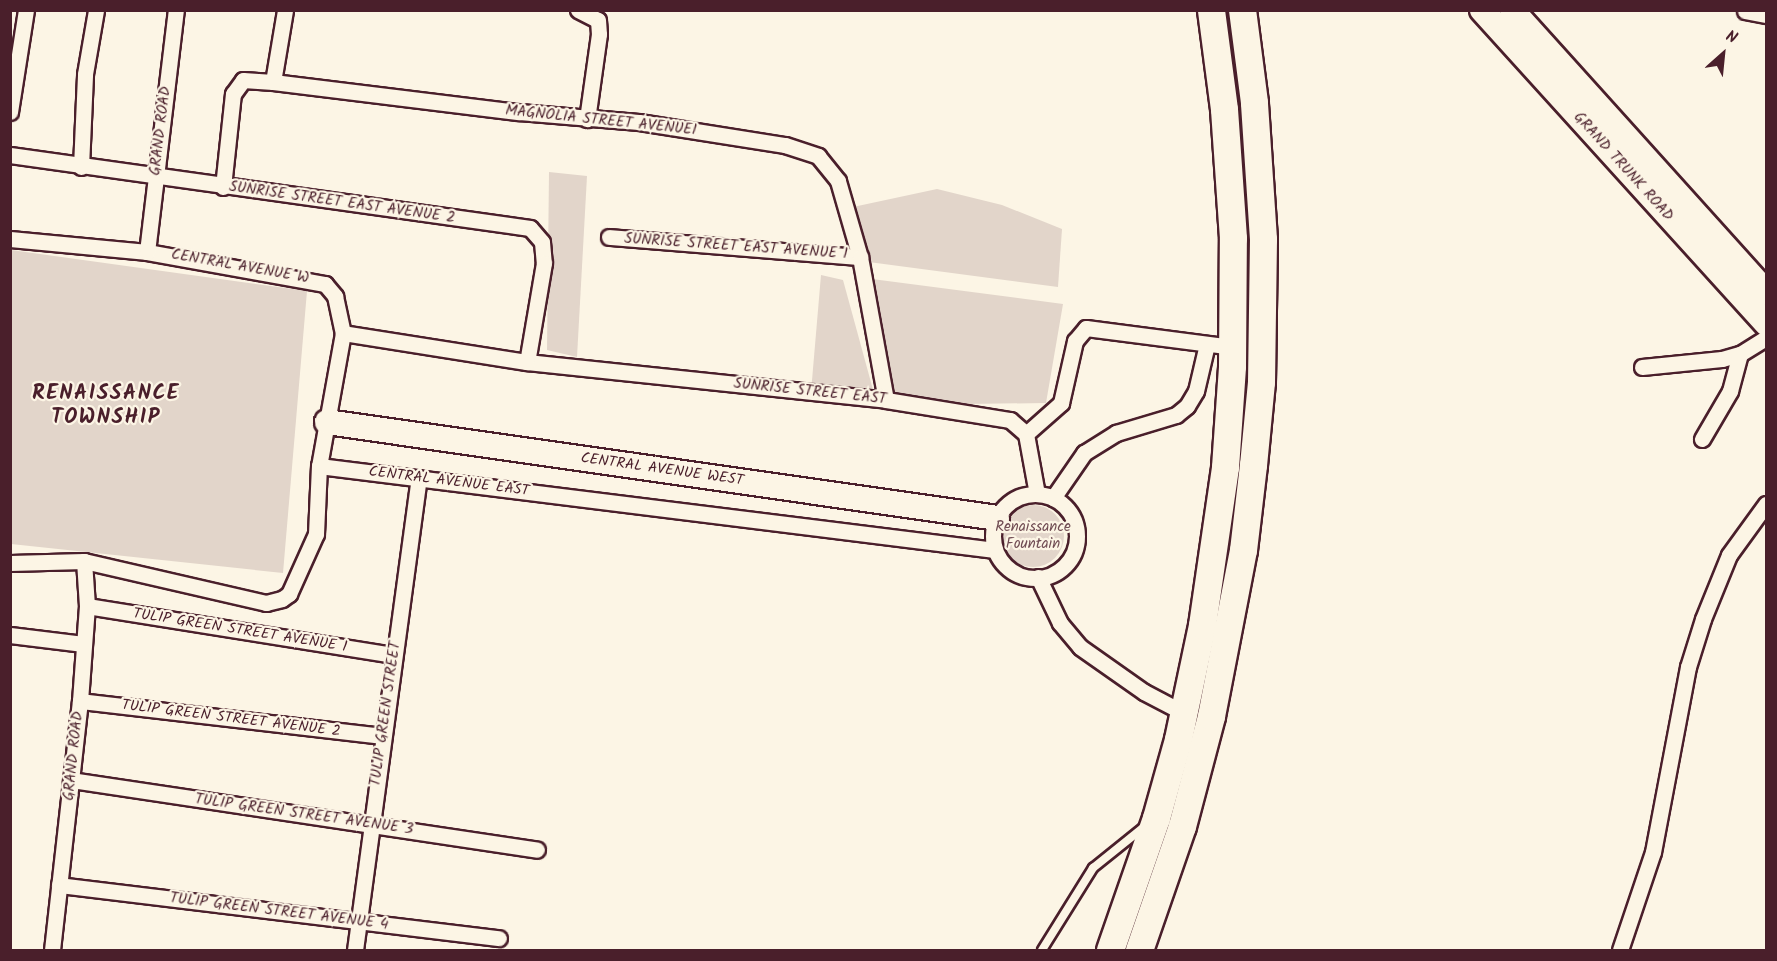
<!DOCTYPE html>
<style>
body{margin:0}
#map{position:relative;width:1777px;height:961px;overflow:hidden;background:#fcf5e5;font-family:Kalam,sans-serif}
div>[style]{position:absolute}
.green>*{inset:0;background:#e2d5ca}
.round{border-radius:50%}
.roads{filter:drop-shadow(2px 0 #4a1f2b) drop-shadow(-2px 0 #4a1f2b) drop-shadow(0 2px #4a1f2b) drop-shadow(0 -2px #4a1f2b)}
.lane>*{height:8px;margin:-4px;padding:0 4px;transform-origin:4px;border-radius:4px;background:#fcf5e5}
.street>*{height:15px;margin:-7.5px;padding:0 7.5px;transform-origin:7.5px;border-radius:7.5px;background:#fcf5e5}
.street>.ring{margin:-7.5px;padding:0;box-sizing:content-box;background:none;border:15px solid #fcf5e5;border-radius:50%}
.primary>*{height:24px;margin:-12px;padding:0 12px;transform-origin:12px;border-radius:12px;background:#fcf5e5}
.highway>*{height:27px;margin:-13.5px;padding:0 13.5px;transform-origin:13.5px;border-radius:13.5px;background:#fcf5e5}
span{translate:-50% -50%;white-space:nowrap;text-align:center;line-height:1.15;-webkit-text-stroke:4.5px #fcf5e5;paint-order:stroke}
.street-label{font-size:15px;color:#4a1f2b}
.park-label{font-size:15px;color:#704c53}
.district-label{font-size:21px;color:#4a1f2b;font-weight:700;letter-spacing:1.5px}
.frame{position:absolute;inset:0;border:12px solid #4a1f2b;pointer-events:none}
.north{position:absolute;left:1693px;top:24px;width:60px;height:60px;-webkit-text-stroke:4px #fcf5e5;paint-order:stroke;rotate:27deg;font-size:16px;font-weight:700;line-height:24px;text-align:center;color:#4a1f2b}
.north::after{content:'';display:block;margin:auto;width:21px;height:27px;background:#4a1f2b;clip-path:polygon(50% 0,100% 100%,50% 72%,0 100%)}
</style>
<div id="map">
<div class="green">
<div style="clip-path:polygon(549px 172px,587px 176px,577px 357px,547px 350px)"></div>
<div style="clip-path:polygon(937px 189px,1002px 205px,1062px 229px,1058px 287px,846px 259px,853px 207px)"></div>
<div style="clip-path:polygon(11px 250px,307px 291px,283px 573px,11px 544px)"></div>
<div style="clip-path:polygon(821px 275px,843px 280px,875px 397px,811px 392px)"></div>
<div style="clip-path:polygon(872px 279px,1063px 304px,1046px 403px,896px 405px)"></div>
<div class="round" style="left:1002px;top:505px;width:62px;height:62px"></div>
</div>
<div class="roads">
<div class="lane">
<div style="left:1042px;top:950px;width:97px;rotate:-58.1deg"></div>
<div style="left:1093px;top:868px;width:64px;rotate:-38.7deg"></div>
</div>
<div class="street">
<div style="left:578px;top:10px;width:22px;rotate:27deg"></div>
<div style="left:598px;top:20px;width:14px;rotate:86deg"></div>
<div style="left:599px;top:34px;width:86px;rotate:98deg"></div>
<div style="left:1745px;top:11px;width:21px;rotate:11deg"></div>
<div style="left:273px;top:82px;width:248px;rotate:7deg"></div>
<div style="left:519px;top:112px;width:120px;rotate:4.8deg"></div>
<div style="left:639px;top:122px;width:148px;rotate:9deg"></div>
<div style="left:785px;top:145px;width:35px;rotate:18deg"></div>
<div style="left:818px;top:156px;width:32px;rotate:51deg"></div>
<div style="left:838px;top:181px;width:79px;rotate:73.9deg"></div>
<div style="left:10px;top:112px;width:103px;rotate:-81.1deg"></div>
<div style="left:10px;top:155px;width:525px;rotate:7.99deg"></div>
<div style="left:530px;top:228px;width:18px;rotate:49deg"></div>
<div style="left:542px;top:242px;width:21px;rotate:85deg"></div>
<div style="left:544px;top:263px;width:100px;rotate:99.7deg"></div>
<div style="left:527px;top:362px;width:361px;rotate:6deg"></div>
<div style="left:886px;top:400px;width:126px;rotate:9.2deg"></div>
<div style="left:1010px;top:420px;width:21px;rotate:41deg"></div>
<div style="left:1026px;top:434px;width:61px;rotate:79.6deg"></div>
<div style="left:81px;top:167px;width:93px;rotate:-87.5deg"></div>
<div style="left:85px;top:74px;width:65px;rotate:-80.2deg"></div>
<div style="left:223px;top:187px;width:94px;rotate:-83.9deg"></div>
<div style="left:233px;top:94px;width:17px;rotate:-54deg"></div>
<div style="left:243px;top:80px;width:30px;rotate:4deg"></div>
<div style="left:273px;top:82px;width:73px;rotate:-80.5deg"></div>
<div style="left:609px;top:237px;width:252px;rotate:4.6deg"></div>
<div style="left:860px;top:257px;width:145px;rotate:79.7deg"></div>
<div style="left:10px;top:239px;width:138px;rotate:5.4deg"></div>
<div style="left:147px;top:252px;width:181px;rotate:10.2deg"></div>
<div style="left:325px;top:284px;width:16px;rotate:50deg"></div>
<div style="left:335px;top:296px;width:38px;rotate:78deg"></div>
<div style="left:343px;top:333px;width:135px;rotate:100.2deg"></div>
<div style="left:147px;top:252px;width:244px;rotate:-83.2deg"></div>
<div style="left:343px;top:333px;width:186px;rotate:9deg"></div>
<div style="left:1642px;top:367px;width:80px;rotate:-5.7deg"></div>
<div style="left:1722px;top:359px;width:19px;rotate:-16deg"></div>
<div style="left:1740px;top:354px;width:31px;rotate:-32deg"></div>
<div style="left:1026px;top:434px;width:47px;rotate:-41.5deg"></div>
<div style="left:1061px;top:403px;width:64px;rotate:-77.3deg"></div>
<div style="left:1075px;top:341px;width:17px;rotate:-50deg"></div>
<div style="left:1086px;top:328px;width:147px;rotate:7.4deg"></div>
<div style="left:1702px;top:439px;width:56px;rotate:-59.7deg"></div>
<div style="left:1730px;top:391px;width:38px;rotate:-75deg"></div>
<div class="ring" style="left:993px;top:494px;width:69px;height:69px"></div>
<div style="left:1053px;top:498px;width:55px;rotate:-55.4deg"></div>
<div style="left:1084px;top:453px;width:38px;rotate:-32deg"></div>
<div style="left:1116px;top:433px;width:63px;rotate:-16.7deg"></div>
<div style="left:1176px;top:415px;width:14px;rotate:-39deg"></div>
<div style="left:1187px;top:406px;width:17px;rotate:-59deg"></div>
<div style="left:1196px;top:391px;width:48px;rotate:-76.8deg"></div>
<div style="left:10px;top:563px;width:74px;rotate:-1.5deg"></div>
<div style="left:84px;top:561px;width:187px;rotate:13deg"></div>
<div style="left:266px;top:603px;width:16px;rotate:-14deg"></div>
<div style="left:282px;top:599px;width:9px;rotate:-36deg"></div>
<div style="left:289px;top:594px;width:66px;rotate:-65.8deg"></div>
<div style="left:316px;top:534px;width:68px;rotate:-87.5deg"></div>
<div style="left:319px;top:466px;width:681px;rotate:7.08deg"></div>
<div style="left:1038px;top:577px;width:51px;rotate:64.4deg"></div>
<div style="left:1060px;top:623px;width:31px;rotate:50deg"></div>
<div style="left:1080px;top:647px;width:78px;rotate:35.1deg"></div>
<div style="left:1144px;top:692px;width:45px;rotate:27.7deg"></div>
<div style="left:87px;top:606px;width:311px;rotate:9.1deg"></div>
<div style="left:10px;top:635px;width:74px;rotate:7deg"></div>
<div style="left:80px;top:701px;width:304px;rotate:6.6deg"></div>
<div style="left:71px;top:780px;width:471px;rotate:8.5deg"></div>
<div style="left:59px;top:885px;width:443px;rotate:6.9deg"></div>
<div style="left:52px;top:950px;width:251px;rotate:-83.6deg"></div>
<div style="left:80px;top:701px;width:95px;rotate:-85.8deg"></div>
<div style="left:87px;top:606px;width:45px;rotate:-93.8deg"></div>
<div style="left:355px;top:950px;width:476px;rotate:-82.3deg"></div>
<div style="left:1620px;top:950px;width:103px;rotate:-71.4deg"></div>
<div style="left:1653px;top:852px;width:188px;rotate:-79.3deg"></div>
<div style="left:1688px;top:667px;width:50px;rotate:-72.6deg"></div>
<div style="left:1703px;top:619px;width:69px;rotate:-67.9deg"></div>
<div style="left:1729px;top:555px;width:63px;rotate:-54deg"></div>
</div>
<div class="primary">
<div style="left:1482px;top:10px;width:423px;rotate:47.8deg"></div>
<div style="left:1512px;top:10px;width:380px;rotate:48deg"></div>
<div style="left:327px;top:422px;width:677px;rotate:8.15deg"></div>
</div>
<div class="highway">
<div style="left:1110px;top:950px;width:140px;rotate:-70.8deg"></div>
<div style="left:1156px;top:818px;width:82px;rotate:-74.4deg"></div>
<div style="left:1178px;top:739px;width:116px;rotate:-78.1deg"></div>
<div style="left:1202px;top:625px;width:160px;rotate:-81.7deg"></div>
<div style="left:1225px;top:467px;width:101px;rotate:-86deg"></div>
<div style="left:1232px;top:366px;width:128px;rotate:-89.6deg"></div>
<div style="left:1233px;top:238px;width:129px;rotate:-94deg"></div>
<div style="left:1224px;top:109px;width:100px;rotate:-97.5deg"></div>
<div style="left:1139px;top:950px;width:131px;rotate:-70.9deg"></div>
<div style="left:1182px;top:826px;width:114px;rotate:-75.2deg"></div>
<div style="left:1211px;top:716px;width:169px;rotate:-79.1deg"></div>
<div style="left:1243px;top:550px;width:86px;rotate:-83.3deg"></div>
<div style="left:1253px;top:465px;width:83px;rotate:-84.5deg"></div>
<div style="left:1261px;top:382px;width:143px;rotate:-89.2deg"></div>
<div style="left:1263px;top:239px;width:137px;rotate:-93.8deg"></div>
<div style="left:1254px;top:102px;width:93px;rotate:-97.4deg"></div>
</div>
</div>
<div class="street-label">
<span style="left:601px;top:121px;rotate:6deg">MAGNOLIA STREET AVENUE1</span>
<span style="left:161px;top:131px;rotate:-83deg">GRAND ROAD</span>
<span style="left:1623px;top:167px;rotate:48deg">GRAND TRUNK ROAD</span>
<span style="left:342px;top:203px;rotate:8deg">SUNRISE STREET EAST AVENUE 2</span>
<span style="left:736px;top:247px;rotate:4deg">SUNRISE STREET EAST AVENUE 1</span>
<span style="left:240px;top:267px;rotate:10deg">CENTRAL AVENUE W</span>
<span style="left:810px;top:392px;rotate:6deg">SUNRISE STREET EAST</span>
<span style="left:662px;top:470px;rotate:8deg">CENTRAL AVENUE WEST</span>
<span style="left:449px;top:482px;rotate:7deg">CENTRAL AVENUE EAST</span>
<span style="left:240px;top:631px;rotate:9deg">TULIP GREEN STREET AVENUE 1</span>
<span style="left:386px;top:714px;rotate:-82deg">TULIP GREEN STREET</span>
<span style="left:231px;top:719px;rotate:7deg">TULIP GREEN STREET AVENUE 2</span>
<span style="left:74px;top:756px;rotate:-84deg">GRAND ROAD</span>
<span style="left:304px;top:815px;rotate:8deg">TULIP GREEN STREET AVENUE 3</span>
<span style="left:279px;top:912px;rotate:7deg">TULIP GREEN STREET AVENUE 4</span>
</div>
<div class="park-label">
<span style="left:1033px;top:536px">Renaissance<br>Fountain</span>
</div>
<div class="district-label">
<span style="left:106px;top:406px">RENAISSANCE<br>TOWNSHIP</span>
</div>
<div class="frame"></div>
<div class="north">N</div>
</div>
